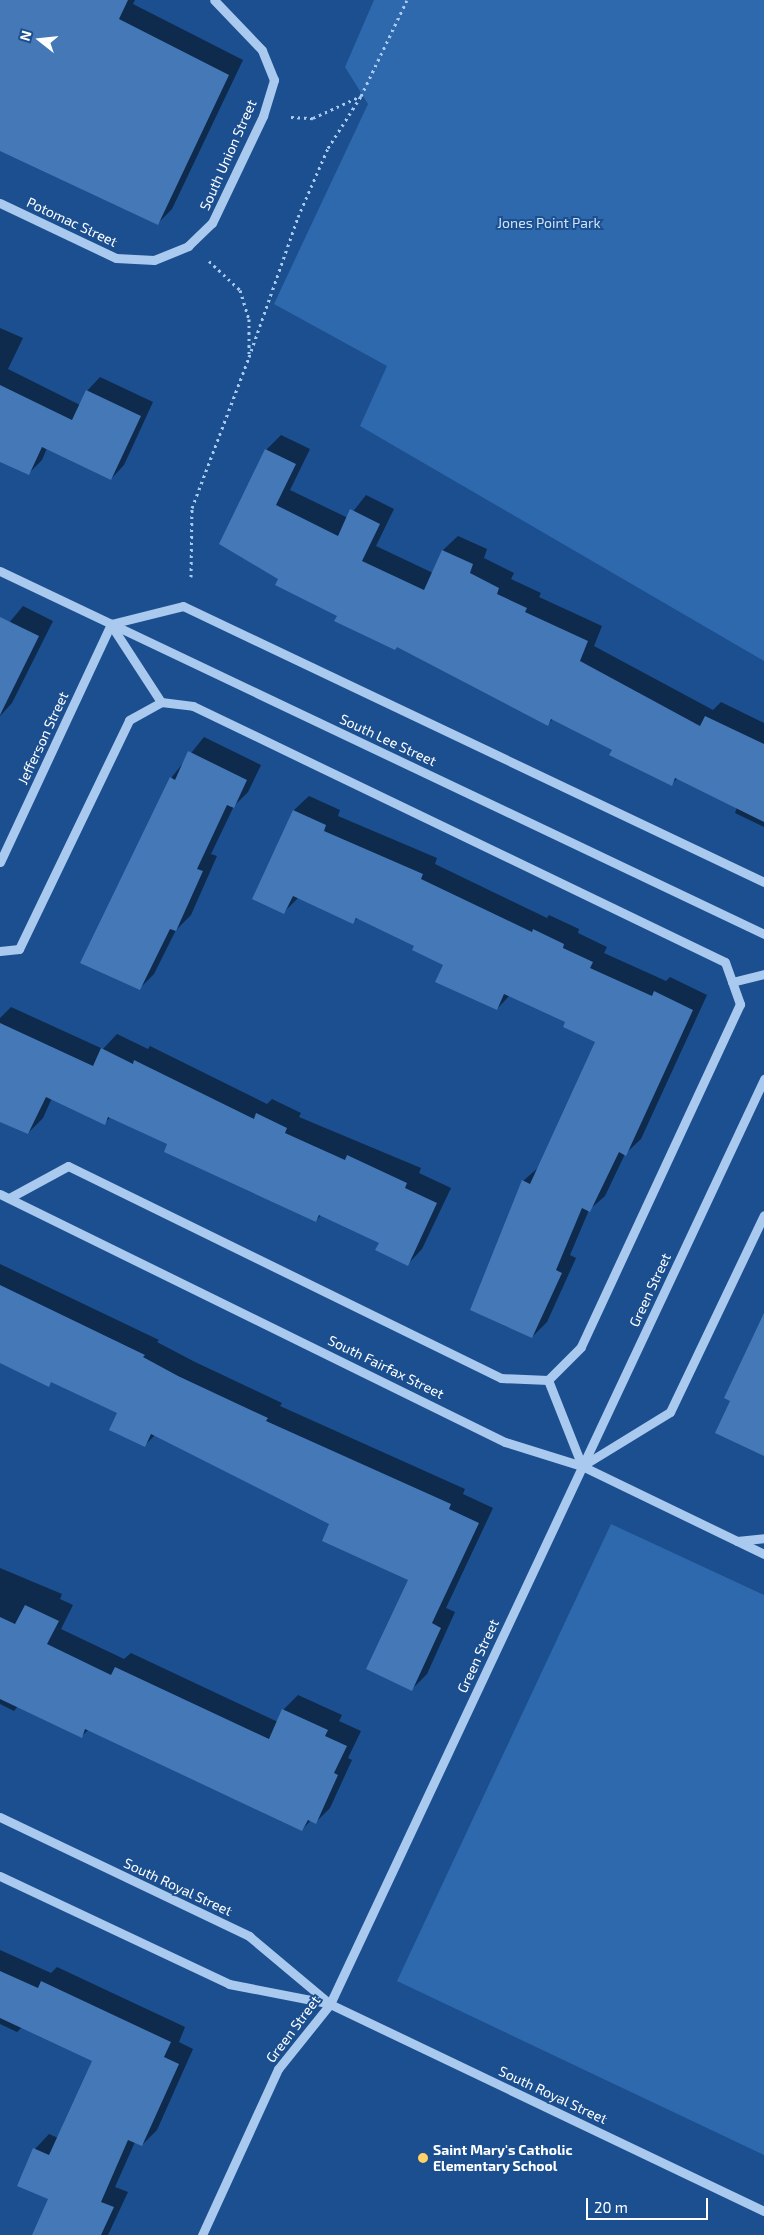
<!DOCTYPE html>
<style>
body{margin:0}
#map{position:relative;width:764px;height:2235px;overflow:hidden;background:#1b4f8f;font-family:"Exo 2",sans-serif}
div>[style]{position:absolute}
.green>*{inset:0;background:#2e69ad}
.shadow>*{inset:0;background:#0007}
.building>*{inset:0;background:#4478b7}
.path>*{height:3px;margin-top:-1.5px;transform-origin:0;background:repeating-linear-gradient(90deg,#a9c9ee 0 2.5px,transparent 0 6.5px)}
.minor>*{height:9px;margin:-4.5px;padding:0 4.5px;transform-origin:4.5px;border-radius:4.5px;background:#a9c9ee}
.dots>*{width:14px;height:14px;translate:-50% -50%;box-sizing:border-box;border:2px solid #1b4f8f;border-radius:50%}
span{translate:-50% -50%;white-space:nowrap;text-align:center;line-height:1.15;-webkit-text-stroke:4px #1b4f8f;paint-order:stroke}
.street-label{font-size:14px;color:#fff}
.park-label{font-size:14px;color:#cfe3fa}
.poi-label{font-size:14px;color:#fff;font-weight:700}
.left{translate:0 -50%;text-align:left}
.north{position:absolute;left:15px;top:15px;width:50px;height:50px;-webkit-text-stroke:4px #1b4f8f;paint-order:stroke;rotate:286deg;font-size:14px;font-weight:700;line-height:20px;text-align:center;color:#fff}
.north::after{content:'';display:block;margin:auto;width:18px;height:22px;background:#fff;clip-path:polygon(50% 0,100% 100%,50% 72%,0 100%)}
.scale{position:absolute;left:586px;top:2198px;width:122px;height:22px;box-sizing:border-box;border:2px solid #fff;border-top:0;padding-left:6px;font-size:15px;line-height:18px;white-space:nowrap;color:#fff;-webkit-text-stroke:4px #1b4f8f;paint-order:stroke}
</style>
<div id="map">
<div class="green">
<div style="clip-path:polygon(374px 0,764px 0,764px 661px,360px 426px,387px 366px,274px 304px,368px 104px,345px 67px)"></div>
<div style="clip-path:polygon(611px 1524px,764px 1595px,764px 2155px,397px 1981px)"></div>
</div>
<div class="shadow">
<div style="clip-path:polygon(0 0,135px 0,133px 4px,243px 60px,172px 209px,157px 224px,0 149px)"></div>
<div style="clip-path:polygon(0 328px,23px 338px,8px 369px,80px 405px,87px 391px,100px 377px,153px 402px,124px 465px,111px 479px,47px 448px,42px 460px,28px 474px,0 460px)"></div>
<div style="clip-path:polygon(281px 435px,310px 449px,290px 490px,348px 518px,366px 495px,394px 509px,376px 546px,433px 573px,443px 550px,458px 536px,487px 549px,484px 558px,514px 573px,511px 579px,541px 593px,539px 597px,602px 626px,594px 646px,713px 710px,721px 702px,764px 723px,764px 827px,735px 813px,737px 807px,678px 778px,671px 784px,613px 749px,553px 719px,548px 724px,338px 615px,280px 578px,266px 450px)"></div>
<div style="clip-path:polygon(23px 606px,53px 621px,12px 703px,0 716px,0 626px,4px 629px)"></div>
<div style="clip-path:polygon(204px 737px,261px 765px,248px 792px,234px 806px,211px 854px,217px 856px,191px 915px,176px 930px,154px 974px,139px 989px,171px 778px)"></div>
<div style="clip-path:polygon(309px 796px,340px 810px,338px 816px,437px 858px,435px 864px,547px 918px,549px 915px,579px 929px,578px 933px,607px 947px,604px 953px,666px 981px,670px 977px,707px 995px,641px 1139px,625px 1154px,605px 1196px,589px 1210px,570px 1255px,576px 1258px,547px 1322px,532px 1337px,523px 1181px,539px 1167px,597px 1041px,566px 1022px,510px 995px,497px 1009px,445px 964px,416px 945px,358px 918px,353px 922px,299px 897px,284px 912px,253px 898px,294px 810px)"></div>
<div style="clip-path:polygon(11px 1007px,103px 1049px,117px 1034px,148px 1049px,150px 1046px,267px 1104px,272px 1099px,301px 1113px,299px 1117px,421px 1168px,419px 1173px,451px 1188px,422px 1249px,408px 1264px,381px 1242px,321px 1215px,316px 1221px,169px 1143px,111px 1117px,104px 1123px,52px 1098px,43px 1118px,28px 1133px,0 1120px,0 1018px)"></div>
<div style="clip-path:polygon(0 1264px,159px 1340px,157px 1342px,193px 1361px,282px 1403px,280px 1406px,465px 1489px,463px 1494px,493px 1508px,446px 1608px,455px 1612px,427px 1674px,412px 1689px,410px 1579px,331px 1524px,155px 1435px,144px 1446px,118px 1413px,52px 1381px,48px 1385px,0 1362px)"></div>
<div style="clip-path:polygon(0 1568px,62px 1594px,60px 1599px,73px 1605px,61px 1629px,124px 1659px,131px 1653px,278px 1722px,283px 1710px,298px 1695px,342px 1715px,339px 1721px,361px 1731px,348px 1758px,352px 1760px,330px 1808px,315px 1823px,311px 1820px,302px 1830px,89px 1729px,81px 1737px,18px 1706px,14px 1711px,0 1704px)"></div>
<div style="clip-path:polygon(0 1950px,51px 1973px,57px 1967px,185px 2027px,179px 2042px,193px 2049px,157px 2130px,142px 2145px,135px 2142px,115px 2187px,128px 2192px,108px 2235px,33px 2235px,50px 2198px,35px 2149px,49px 2134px,58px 2138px,93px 2060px,22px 2027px,17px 2032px,0 2024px)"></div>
</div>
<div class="building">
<div style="clip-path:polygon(0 0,128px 0,119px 19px,229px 75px,158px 225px,0 151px)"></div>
<div style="clip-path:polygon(0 385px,72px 420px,86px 390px,141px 416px,111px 480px,42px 447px,29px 475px,0 462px)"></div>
<div style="clip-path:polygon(265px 449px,296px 464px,276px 505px,338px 536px,350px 509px,380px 524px,362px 561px,424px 590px,442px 550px,473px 564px,470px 573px,499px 588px,497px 594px,527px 608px,525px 612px,588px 641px,580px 661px,700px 726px,705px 716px,764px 744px,764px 822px,675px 778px,672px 786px,609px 755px,612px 750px,551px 719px,548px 726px,397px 647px,395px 650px,334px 621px,337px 616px,275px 585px,278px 579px,219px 544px)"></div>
<div style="clip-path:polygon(0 617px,39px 636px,0 715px)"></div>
<div style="clip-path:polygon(188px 751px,247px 780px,234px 808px,227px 805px,197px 869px,203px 871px,176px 931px,170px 929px,140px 990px,80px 963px,170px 777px,175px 780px)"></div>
<div style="clip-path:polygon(293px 810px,326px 825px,324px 831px,423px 874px,421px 879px,532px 932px,533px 929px,564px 944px,563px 948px,593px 962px,590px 968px,652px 996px,654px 991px,693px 1010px,626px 1156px,619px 1152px,590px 1212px,582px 1208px,556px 1270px,562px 1273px,532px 1338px,470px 1310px,522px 1180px,530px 1184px,595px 1042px,563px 1027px,565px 1022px,504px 994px,497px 1010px,435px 982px,443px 965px,412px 950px,414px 946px,356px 918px,353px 924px,293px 896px,284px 914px,252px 899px)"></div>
<div style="clip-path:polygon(0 1023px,93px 1066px,101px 1048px,133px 1064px,134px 1060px,254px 1119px,256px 1113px,287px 1128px,285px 1133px,345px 1160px,347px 1155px,407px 1183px,405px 1188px,437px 1203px,408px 1266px,375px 1250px,379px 1243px,319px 1215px,316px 1222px,164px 1152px,167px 1144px,108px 1117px,105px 1125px,46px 1097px,28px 1134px,0 1122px)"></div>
<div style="clip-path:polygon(0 1285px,145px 1355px,143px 1357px,178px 1376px,268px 1418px,266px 1421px,451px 1504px,449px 1509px,479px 1523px,432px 1623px,441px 1628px,412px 1691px,366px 1669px,408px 1580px,322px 1541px,329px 1524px,151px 1434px,145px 1447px,109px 1430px,117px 1413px,51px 1382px,49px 1387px,0 1363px)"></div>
<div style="clip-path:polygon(764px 1313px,764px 1456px,715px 1433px,730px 1401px,724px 1398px)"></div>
<div style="clip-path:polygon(25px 1605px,59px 1621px,47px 1644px,111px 1675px,115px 1667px,269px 1739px,282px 1709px,328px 1730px,325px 1736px,347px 1746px,334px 1773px,338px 1775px,316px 1824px,308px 1820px,302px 1831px,85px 1729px,82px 1738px,0 1699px,0 1617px,15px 1624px)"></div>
<div style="clip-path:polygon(0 1971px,38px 1988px,41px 1981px,171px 2042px,164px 2057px,179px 2064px,142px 2146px,128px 2140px,101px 2202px,114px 2207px,101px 2235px,32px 2235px,48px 2199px,17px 2186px,33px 2148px,49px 2155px,92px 2061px,0 2018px)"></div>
</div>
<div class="path">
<div style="left:291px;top:117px;width:22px;rotate:3deg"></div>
<div style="left:313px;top:118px;width:53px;rotate:-24.6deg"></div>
<div style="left:361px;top:96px;width:106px;rotate:-64.4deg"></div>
<div style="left:209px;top:261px;width:42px;rotate:43.1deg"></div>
<div style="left:240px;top:290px;width:30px;rotate:73deg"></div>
<div style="left:249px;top:319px;width:35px;rotate:90deg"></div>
<div style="left:191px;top:577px;width:69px;rotate:-89.2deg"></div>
<div style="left:192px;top:508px;width:161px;rotate:-69.3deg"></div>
<div style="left:249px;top:357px;width:148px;rotate:-70.7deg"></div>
<div style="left:298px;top:217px;width:75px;rotate:-66.5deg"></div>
<div style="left:328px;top:148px;width:62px;rotate:-57.6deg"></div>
</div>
<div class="minor">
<div style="left:0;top:203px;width:128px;rotate:25.4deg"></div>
<div style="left:116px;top:258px;width:38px;rotate:3deg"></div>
<div style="left:154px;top:260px;width:37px;rotate:-22deg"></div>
<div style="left:188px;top:246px;width:33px;rotate:-44deg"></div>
<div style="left:212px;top:223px;width:119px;rotate:-64.5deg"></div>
<div style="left:263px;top:116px;width:38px;rotate:-73deg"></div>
<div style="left:274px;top:80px;width:32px;rotate:-112deg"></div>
<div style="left:262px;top:50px;width:69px;rotate:-133.8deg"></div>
<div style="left:0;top:571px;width:846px;rotate:25.41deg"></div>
<div style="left:111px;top:624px;width:74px;rotate:-14deg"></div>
<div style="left:183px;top:606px;width:643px;rotate:25.41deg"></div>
<div style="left:111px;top:625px;width:92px;rotate:57deg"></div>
<div style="left:0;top:862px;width:263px;rotate:-65deg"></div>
<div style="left:0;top:951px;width:19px;rotate:-6deg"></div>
<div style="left:19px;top:949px;width:254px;rotate:-64.3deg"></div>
<div style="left:129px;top:720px;width:37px;rotate:-29deg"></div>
<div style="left:161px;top:702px;width:32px;rotate:7deg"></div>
<div style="left:193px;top:706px;width:590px;rotate:25.7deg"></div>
<div style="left:725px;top:962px;width:45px;rotate:70.3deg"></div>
<div style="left:740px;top:1004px;width:378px;rotate:114.9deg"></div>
<div style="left:581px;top:1347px;width:47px;rotate:135deg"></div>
<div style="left:548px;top:1380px;width:47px;rotate:-177.6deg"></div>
<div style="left:501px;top:1378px;width:482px;rotate:-153.9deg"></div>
<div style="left:68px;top:1166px;width:67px;rotate:151.5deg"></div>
<div style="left:732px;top:982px;width:33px;rotate:-14deg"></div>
<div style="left:0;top:1194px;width:563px;rotate:26.16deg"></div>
<div style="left:505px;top:1442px;width:81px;rotate:17.3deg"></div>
<div style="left:582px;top:1466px;width:202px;rotate:25.8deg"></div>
<div style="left:548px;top:1380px;width:92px;rotate:68.4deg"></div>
<div style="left:582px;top:1466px;width:103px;rotate:-31.5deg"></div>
<div style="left:670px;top:1412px;width:218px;rotate:-64.5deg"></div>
<div style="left:737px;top:1541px;width:27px;rotate:-6deg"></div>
<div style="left:0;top:1817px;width:276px;rotate:25.5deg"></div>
<div style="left:249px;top:1936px;width:106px;rotate:40deg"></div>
<div style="left:330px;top:2004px;width:481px;rotate:25.5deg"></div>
<div style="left:0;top:1876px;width:253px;rotate:25.2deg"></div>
<div style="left:229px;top:1984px;width:100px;rotate:11deg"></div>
<div style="left:202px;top:2235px;width:183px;rotate:-65.4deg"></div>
<div style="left:278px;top:2069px;width:83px;rotate:-51.3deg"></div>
<div style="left:330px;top:2004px;width:1022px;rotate:-64.86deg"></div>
</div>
<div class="dots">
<div style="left:423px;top:2158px;background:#ffd166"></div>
</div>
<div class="street-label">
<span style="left:228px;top:155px;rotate:-66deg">South Union Street</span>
<span style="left:72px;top:222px;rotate:25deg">Potomac Street</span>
<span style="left:43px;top:738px;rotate:-65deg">Jefferson Street</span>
<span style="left:388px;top:740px;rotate:25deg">South Lee Street</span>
<span style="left:650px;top:1290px;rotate:-65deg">Green Street</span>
<span style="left:386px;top:1367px;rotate:26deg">South Fairfax Street</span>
<span style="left:478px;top:1656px;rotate:-65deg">Green Street</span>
<span style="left:178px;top:1887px;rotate:25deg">South Royal Street</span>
<span style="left:293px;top:2029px;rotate:-53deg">Green Street</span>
<span style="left:553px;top:2095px;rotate:25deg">South Royal Street</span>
</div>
<div class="park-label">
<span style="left:549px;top:223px">Jones Point Park</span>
</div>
<div class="poi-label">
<span class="left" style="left:433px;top:2158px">Saint Mary's Catholic<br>Elementary School</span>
</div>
<div class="north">N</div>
<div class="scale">20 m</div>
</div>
